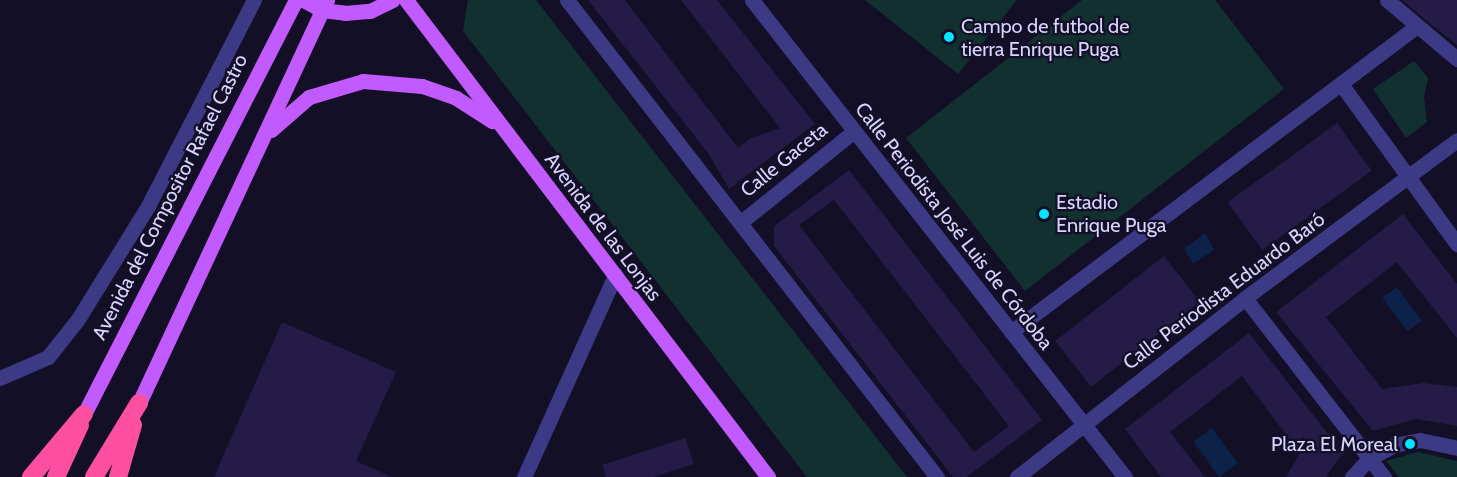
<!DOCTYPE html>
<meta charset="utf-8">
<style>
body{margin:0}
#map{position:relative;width:1457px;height:477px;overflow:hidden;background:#130f26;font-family:Cabin,sans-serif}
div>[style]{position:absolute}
.green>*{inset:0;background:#12302f}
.water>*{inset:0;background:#0c2248;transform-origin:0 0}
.building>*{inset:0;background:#241b47;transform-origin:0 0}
.minor>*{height:15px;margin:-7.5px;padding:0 7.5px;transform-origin:7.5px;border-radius:7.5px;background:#3d3a85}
.major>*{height:15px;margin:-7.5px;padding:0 7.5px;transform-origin:7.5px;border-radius:7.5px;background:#c25bff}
.highway>*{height:18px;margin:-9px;padding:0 9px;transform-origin:9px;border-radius:9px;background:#ff4fa3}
.dots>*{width:16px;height:16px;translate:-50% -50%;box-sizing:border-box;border:3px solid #130f26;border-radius:50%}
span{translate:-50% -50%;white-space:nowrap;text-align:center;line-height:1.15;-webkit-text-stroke:4.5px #130f26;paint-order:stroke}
.poi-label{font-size:20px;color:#d9d4ff}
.left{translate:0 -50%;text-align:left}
.right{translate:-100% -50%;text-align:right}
.street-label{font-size:20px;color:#d9d4ff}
</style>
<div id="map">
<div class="green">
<div style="clip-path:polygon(468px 0,536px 0,907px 477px,807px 477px,463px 31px)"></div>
<div style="clip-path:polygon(865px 0,1017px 0,958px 74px)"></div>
<div style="clip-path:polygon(1082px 0,1215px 0,1284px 89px,1025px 291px,906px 138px)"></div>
<div style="clip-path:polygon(1414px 61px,1428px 78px,1424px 97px,1427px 122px,1406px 138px,1373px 89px)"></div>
<div style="clip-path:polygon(1418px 452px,1457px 461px,1457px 477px,1399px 477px,1386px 461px)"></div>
</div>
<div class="water">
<div style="clip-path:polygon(1205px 233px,1214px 250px,1193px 264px,1184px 249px)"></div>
<div style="left:1397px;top:287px;width:42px;height:18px;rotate:54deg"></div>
<div style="left:1212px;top:428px;width:44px;height:23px;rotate:54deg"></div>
</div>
<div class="building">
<div style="clip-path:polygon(588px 0,625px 0,738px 148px,751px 138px,780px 128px,681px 0,717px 0,815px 124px,729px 189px,708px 153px)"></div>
<div style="clip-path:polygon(1402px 0,1457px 0,1457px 45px,1432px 25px)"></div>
<div style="left:1337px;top:123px;width:59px;height:135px;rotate:54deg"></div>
<div style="clip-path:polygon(evenodd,849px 170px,1042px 420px,967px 477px,953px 477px,774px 246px,774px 226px,849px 170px,834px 200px,1009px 426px,974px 452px,799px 225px,834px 200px)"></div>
<div style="clip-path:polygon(1403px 214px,1457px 284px,1457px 338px,1397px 262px,1326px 317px,1382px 389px,1424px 383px,1457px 387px,1457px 426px,1416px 419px,1373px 431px,1276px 312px)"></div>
<div style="left:1164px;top:256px;width:58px;height:138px;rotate:52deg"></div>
<div style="clip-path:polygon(282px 322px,396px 372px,356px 461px,392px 477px,214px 477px)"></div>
<div style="clip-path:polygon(1249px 333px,1343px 453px,1326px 477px,1286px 477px,1300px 453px,1242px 376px,1170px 432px,1205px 477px,1161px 477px,1125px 429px)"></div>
<div style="clip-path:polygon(685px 438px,694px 464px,653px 477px,606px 477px,602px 465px)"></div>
</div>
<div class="minor">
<div style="left:567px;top:0;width:604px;rotate:52.2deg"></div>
<div style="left:752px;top:0;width:606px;rotate:51.98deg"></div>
<div style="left:1387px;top:0;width:92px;rotate:40.1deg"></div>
<div style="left:1341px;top:84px;width:198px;rotate:54.1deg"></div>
<div style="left:741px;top:222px;width:144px;rotate:-38.8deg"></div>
<div style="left:1245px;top:298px;width:227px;rotate:52.2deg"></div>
<div style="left:1011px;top:332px;width:508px;rotate:-37.01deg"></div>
<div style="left:0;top:378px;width:52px;rotate:-23.6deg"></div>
<div style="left:48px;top:357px;width:48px;rotate:-51.7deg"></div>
<div style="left:78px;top:319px;width:133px;rotate:-58.2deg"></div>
<div style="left:148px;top:206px;width:232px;rotate:-62.8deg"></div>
<div style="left:524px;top:477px;width:222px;rotate:-65.7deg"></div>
<div style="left:1017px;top:477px;width:290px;rotate:-38.1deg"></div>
<div style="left:1245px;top:298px;width:264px;rotate:-36.7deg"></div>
<div style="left:1352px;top:477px;width:26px;rotate:-47deg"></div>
<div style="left:1370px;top:458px;width:27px;rotate:-28deg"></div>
<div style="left:1394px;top:445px;width:26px;rotate:-11deg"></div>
<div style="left:1420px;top:440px;width:38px;rotate:12deg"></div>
</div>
<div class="major">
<div style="left:303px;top:0;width:21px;rotate:28deg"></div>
<div style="left:322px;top:10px;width:23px;rotate:7deg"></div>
<div style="left:345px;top:13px;width:25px;rotate:-5deg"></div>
<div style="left:370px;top:11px;width:25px;rotate:-26deg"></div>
<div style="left:406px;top:0;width:599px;rotate:52.8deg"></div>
<div style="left:271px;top:130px;width:50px;rotate:-41deg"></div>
<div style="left:309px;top:97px;width:56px;rotate:-16.5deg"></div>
<div style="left:363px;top:81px;width:59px;rotate:4.8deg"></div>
<div style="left:422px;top:86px;width:36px;rotate:19deg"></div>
<div style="left:456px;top:98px;width:43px;rotate:32.6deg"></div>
<div style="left:139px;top:403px;width:445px;rotate:-65deg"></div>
<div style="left:84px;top:414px;width:465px;rotate:-62.9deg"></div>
</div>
<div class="highway">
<div style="left:31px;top:477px;width:82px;rotate:-49.9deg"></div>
<div style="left:56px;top:477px;width:57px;rotate:-65.2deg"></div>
<div style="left:94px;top:477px;width:87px;rotate:-58.7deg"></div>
<div style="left:118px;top:477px;width:54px;rotate:-73.9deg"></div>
</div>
<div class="dots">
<div style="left:949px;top:37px;background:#00e5ff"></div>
<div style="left:1044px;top:214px;background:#00e5ff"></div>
<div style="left:1410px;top:444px;background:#00e5ff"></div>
</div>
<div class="poi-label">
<span class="left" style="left:961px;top:38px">Campo de futbol de<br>tierra Enrique Puga</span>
<span class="left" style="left:1056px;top:214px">Estadio<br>Enrique Puga</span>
<span class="right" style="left:1398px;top:444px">Plaza El Moreal</span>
</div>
<div class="street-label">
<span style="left:784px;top:160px;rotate:-39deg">Calle Gaceta</span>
<span style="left:170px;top:197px;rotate:-63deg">Avenida del Compositor Rafael Castro</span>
<span style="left:954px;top:226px;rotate:52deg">Calle Periodista José Luis de Córdoba</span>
<span style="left:603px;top:227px;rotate:53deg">Avenida de las Lonjas</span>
<span style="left:1224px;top:291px;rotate:-37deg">Calle Periodista Eduardo Baró</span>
</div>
</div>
